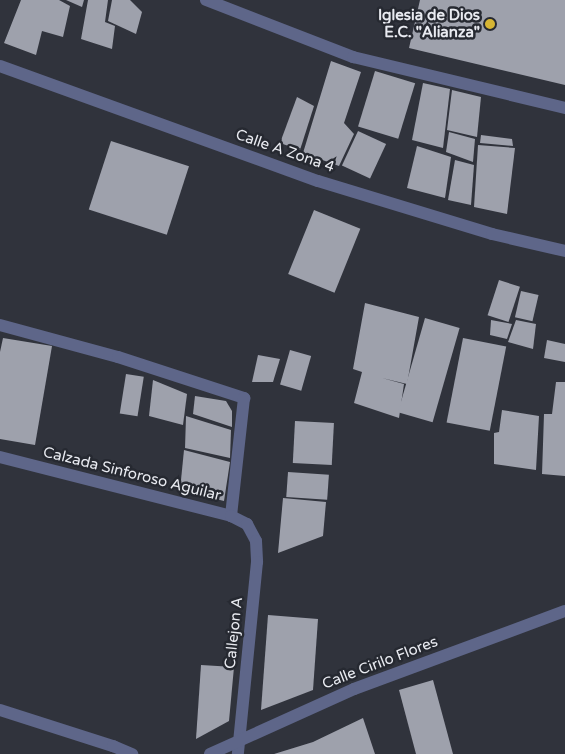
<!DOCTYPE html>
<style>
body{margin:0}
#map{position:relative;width:565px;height:754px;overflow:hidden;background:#30333c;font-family:"Varela Round",sans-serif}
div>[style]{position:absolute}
.building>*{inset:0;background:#9ea1ac;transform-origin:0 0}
.street>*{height:12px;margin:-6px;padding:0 6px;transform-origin:6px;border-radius:6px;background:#5e6689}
.dots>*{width:14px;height:14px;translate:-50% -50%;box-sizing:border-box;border:2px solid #262931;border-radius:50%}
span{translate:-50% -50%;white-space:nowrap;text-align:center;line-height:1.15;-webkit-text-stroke:5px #262931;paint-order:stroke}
.poi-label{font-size:15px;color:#e9ebf1;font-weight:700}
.right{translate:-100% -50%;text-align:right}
.street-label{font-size:15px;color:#e9ebf1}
</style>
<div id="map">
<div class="building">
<div style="clip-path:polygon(21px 0,59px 0,70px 6px,63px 37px,42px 31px,36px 55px,4px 43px)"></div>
<div style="clip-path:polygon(66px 0,84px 0,82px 7px)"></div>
<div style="clip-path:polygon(88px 0,108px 0,105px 22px,115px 26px,112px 49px,81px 39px)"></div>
<div style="clip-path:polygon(112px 0,130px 0,142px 12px,136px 34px,108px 21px)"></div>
<div style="clip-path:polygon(420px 0,565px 0,565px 85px,409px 48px)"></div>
<div style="clip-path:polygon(331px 61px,361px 72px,344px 123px,354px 134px,339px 166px,303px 153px)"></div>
<div style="left:375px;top:71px;width:42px;height:58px;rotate:17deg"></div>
<div style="clip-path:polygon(423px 83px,450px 89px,443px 148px,412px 140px)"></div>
<div style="clip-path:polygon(452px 90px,481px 97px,477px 137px,447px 130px)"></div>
<div style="clip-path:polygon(297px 97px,314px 106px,300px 150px,280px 143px)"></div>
<div style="left:358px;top:131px;width:31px;height:38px;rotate:25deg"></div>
<div style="clip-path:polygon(449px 132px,475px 139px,473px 162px,446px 152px)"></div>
<div style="clip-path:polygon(481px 135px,512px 139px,513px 146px,480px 143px)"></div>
<div style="left:111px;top:141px;width:82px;height:72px;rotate:18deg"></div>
<div style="clip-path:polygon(478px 145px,515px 148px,507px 214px,474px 207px)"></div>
<div style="clip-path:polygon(417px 146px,451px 157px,445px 198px,407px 188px)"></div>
<div style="clip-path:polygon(455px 160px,474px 165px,471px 205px,448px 200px)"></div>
<div style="left:314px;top:210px;width:50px;height:69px;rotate:22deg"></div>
<div style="left:499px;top:280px;width:22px;height:37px;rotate:18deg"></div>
<div style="left:521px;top:291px;width:18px;height:27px;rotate:13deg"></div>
<div style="clip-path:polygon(365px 303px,419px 317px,407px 384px,382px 378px,404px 384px,399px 418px,354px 403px,362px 372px,353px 369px)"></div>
<div style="left:425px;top:318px;width:36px;height:98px;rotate:16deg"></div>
<div style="clip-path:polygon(491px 320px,512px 324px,507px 339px,490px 335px)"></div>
<div style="clip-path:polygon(516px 320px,536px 324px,533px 349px,508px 342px)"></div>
<div style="clip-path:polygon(3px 338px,52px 346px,35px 445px,0 439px,0 352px)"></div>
<div style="left:463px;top:338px;width:44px;height:86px;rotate:11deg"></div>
<div style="clip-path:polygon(547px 340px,565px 344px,565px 362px,544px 358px)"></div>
<div style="left:290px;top:350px;width:22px;height:36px;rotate:16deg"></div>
<div style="clip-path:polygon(258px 355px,280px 359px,273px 382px,252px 382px)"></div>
<div style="left:126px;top:374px;width:18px;height:40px;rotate:9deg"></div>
<div style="clip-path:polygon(153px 380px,187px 394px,183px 425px,149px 416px)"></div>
<div style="clip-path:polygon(556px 382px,565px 382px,565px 476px,542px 474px,544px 414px,552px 414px)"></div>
<div style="clip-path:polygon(195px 396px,226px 401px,232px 411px,232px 427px,193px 414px)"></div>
<div style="clip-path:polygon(502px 410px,539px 416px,536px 470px,494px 464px,494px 433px,499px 432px)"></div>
<div style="clip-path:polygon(186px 416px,231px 430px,230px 458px,185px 448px)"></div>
<div style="left:295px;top:421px;width:39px;height:42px;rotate:3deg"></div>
<div style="clip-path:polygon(184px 450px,230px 462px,224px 501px,180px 490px)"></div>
<div style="left:288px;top:472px;width:41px;height:25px;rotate:4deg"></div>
<div style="clip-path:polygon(283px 498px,326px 502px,323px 536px,278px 553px)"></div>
<div style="clip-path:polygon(268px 615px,318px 619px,313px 690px,261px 710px)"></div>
<div style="clip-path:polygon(201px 665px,234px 667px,229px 721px,196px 739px)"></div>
<div style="clip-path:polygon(433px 680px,453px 754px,416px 754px,399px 690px)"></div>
<div style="clip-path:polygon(363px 718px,375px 754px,274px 754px,313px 742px)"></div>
</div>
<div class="street">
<div style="left:206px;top:0;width:158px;rotate:21.2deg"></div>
<div style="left:353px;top:57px;width:218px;rotate:13.5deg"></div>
<div style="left:0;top:66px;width:338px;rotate:19.9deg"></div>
<div style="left:318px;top:181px;width:182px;rotate:16.9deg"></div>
<div style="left:492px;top:234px;width:75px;rotate:13.1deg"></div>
<div style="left:0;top:325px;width:122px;rotate:15.2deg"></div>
<div style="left:118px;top:357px;width:133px;rotate:18deg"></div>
<div style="left:244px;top:398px;width:119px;rotate:96.3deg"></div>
<div style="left:0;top:457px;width:238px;rotate:14.3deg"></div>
<div style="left:231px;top:516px;width:18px;rotate:27deg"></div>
<div style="left:247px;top:524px;width:19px;rotate:62deg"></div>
<div style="left:256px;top:541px;width:21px;rotate:87deg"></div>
<div style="left:257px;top:562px;width:193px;rotate:95.7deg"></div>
<div style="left:0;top:710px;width:119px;rotate:17.7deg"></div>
<div style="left:113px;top:746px;width:21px;rotate:23deg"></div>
<div style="left:210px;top:754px;width:158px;rotate:-24.3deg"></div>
<div style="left:354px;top:689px;width:225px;rotate:-20.3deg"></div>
</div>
<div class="dots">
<div style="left:490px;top:24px;background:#d6b534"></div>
</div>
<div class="poi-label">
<span class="right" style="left:480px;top:24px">Iglesia de Dios<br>E.C. "Alianza"</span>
</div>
<div class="street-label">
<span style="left:285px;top:151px;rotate:19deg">Calle A Zona 4</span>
<span style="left:132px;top:474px;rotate:14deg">Calzada Sinforoso Aguilar</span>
<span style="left:234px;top:633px;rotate:-84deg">Callejon A</span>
<span style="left:380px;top:663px;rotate:-21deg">Calle Cirilo Flores</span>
</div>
</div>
